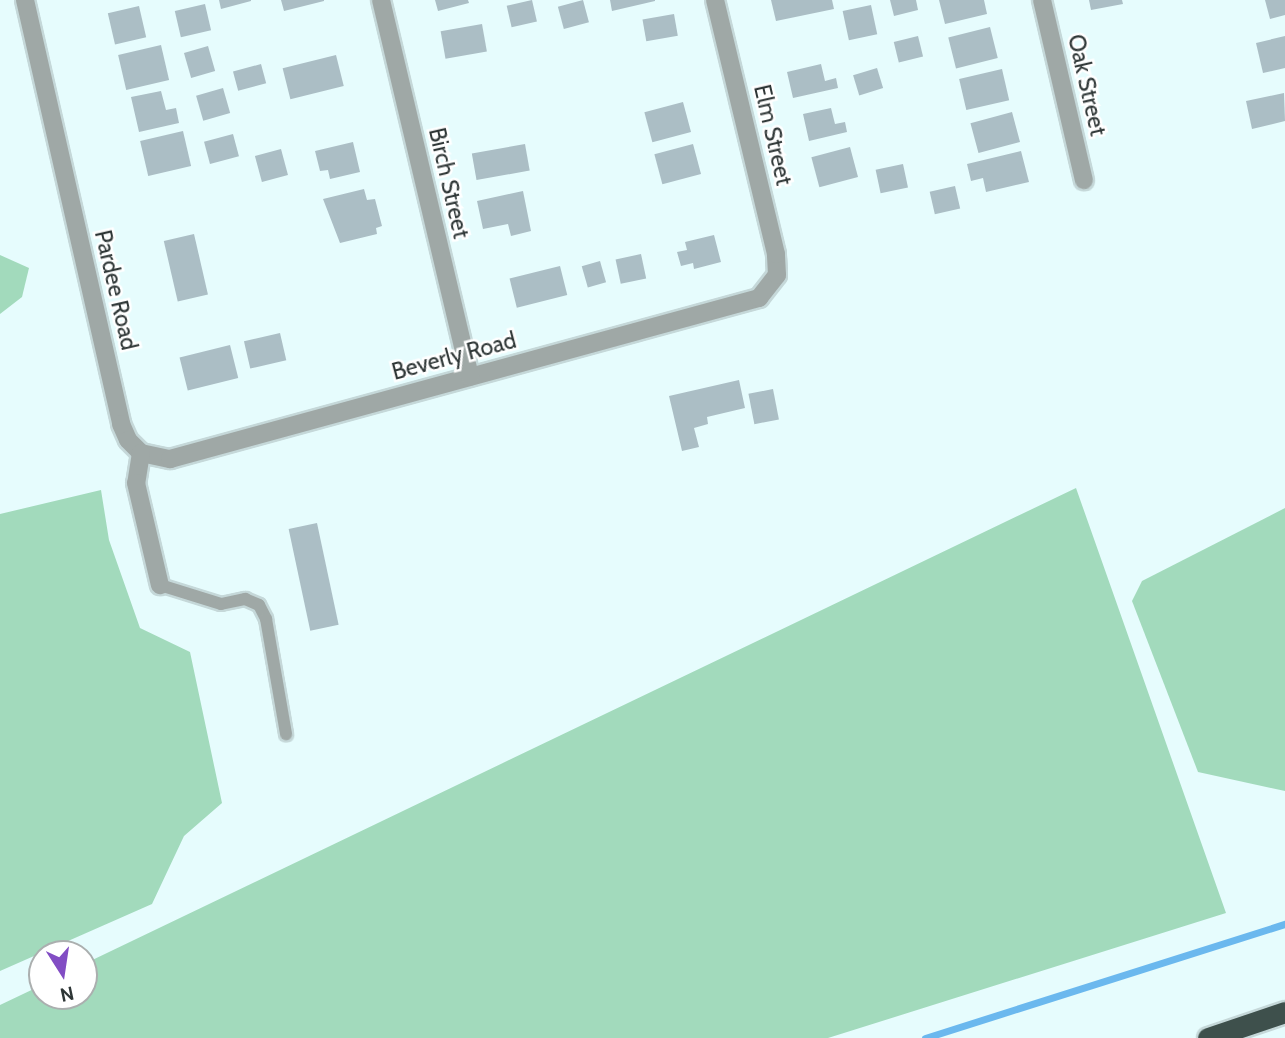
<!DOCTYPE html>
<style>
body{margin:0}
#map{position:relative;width:1285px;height:1038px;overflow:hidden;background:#e6fcfd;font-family:Cabin,sans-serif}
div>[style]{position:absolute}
.green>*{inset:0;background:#a2dabc}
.stream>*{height:7px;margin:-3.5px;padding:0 3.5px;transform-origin:3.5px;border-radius:3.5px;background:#6bb8ee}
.building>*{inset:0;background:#abbec5;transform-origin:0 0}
.roads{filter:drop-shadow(2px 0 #c5d8d9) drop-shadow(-2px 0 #c5d8d9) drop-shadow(0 2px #c5d8d9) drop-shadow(0 -2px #c5d8d9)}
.service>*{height:12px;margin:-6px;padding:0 6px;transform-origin:6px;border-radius:6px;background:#9fa8a6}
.minor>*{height:18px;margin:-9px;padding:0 9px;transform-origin:9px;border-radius:9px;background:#9fa8a6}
.motorway>*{height:21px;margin:-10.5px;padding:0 10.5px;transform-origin:10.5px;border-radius:10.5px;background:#3e504c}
span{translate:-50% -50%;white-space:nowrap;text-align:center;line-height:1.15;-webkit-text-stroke:5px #fff;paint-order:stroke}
.street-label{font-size:23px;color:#2e3636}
.north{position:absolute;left:28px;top:940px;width:70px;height:70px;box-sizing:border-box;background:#fff;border:2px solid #abafaf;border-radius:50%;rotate:168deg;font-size:19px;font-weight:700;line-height:28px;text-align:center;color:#2e3636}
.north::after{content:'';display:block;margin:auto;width:24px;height:32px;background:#824dc4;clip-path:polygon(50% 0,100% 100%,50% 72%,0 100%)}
</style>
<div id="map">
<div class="green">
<div style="clip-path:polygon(0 255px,29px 268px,22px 297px,0 314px)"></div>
<div style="clip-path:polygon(1076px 488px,1226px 913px,828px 1038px,0 1038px,0 1005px,42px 985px,42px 996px,84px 996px,84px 964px)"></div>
<div style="clip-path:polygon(101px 490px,109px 540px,140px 628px,190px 652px,222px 803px,184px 836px,152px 904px,0 971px,0 514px)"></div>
<div style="clip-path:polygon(1285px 508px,1285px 791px,1198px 772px,1132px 601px,1142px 581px)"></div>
</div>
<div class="stream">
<div style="left:925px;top:1038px;width:378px;rotate:-17.6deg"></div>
</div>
<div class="building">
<div style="clip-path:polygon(219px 0,251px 0,251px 1px,221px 9px)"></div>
<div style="clip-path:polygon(281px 0,324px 0,324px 1px,284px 11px)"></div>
<div style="clip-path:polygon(435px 0,468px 0,469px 3px,438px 11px)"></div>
<div style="left:532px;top:0;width:22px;height:26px;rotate:77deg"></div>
<div style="left:583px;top:0;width:23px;height:26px;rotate:75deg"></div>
<div style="clip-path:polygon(610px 0,655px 0,655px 1px,612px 11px)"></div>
<div style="clip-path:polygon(771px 0,832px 0,834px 9px,776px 21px)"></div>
<div style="clip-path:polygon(890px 0,916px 0,918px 10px,894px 16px)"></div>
<div style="clip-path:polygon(939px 0,984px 0,987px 14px,945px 24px)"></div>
<div style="clip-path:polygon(1089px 0,1122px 0,1123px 4px,1091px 10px)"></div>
<div style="clip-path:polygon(1265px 0,1285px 0,1285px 15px,1270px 19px)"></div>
<div style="left:205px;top:4px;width:27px;height:31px;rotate:77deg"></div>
<div style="left:871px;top:5px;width:30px;height:29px;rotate:78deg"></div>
<div style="left:139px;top:6px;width:32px;height:32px;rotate:77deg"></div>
<div style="left:674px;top:14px;width:22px;height:32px;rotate:80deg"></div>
<div style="left:482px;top:24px;width:28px;height:42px;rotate:80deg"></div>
<div style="left:990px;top:27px;width:32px;height:43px;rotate:76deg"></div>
<div style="left:918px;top:36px;width:21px;height:25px;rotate:76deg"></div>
<div style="clip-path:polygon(1285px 36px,1285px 68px,1263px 73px,1256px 43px)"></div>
<div style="left:161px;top:45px;width:36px;height:44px;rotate:77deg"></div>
<div style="left:208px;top:46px;width:26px;height:25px;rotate:74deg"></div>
<div style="left:336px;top:55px;width:32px;height:55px;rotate:76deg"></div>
<div style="left:261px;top:64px;width:20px;height:29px;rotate:75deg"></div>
<div style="clip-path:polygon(821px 64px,825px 81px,836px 78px,838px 88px,793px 98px,787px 72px)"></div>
<div style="left:877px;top:68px;width:21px;height:25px;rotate:73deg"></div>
<div style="left:1002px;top:69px;width:32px;height:44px;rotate:77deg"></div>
<div style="left:223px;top:88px;width:26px;height:28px;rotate:74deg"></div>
<div style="clip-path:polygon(161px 91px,166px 110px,176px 108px,179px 123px,139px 132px,131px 97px)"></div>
<div style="clip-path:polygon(1284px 93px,1285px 121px,1252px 129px,1246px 101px)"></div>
<div style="left:683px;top:102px;width:31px;height:40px;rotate:75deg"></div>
<div style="clip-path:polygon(831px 108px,835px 124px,845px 122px,847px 132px,809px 141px,803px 114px)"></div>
<div style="left:1012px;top:112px;width:31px;height:43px;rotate:75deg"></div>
<div style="left:183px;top:131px;width:36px;height:44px;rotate:77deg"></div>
<div style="left:233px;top:134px;width:23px;height:30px;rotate:75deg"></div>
<div style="clip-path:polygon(353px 142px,360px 172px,330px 179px,328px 170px,320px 171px,315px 151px)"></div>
<div style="left:525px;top:144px;width:27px;height:54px;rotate:80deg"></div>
<div style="left:693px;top:144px;width:31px;height:40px;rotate:75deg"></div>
<div style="left:850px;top:147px;width:31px;height:40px;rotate:75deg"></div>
<div style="left:281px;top:149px;width:27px;height:27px;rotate:75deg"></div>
<div style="clip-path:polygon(1021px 151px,1029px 182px,986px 192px,983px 178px,971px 181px,967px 164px)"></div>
<div style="left:903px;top:164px;width:24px;height:28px;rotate:78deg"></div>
<div style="left:955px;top:186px;width:23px;height:26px;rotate:77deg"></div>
<div style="clip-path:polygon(364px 189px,367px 200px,375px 199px,382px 226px,376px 228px,377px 234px,340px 243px,323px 199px)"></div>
<div style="clip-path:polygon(523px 191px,531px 231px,511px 236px,508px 224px,483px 229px,477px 201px)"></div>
<div style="left:194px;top:234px;width:62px;height:31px;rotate:77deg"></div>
<div style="clip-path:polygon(714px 235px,721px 262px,694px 269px,693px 263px,681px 266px,677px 252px,687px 250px,685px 242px)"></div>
<div style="left:641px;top:254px;width:25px;height:26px;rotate:78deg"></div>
<div style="left:600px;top:261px;width:22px;height:19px;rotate:74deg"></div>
<div style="left:560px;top:266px;width:30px;height:52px;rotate:76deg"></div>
<div style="left:280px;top:333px;width:28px;height:37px;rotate:77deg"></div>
<div style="left:230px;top:345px;width:34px;height:52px;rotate:76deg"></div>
<div style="clip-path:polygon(739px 380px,745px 408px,707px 417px,708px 424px,694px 428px,699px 447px,682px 451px,669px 396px)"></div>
<div style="left:773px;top:389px;width:31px;height:25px;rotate:79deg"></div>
<div style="left:317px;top:523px;width:104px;height:29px;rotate:78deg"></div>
</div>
<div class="roads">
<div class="service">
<div style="left:160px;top:585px;width:64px;rotate:17.3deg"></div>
<div style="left:221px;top:604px;width:25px;rotate:-12deg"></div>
<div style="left:245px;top:599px;width:15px;rotate:23deg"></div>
<div style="left:259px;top:605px;width:16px;rotate:63deg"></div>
<div style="left:266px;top:619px;width:117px;rotate:80.1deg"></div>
</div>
<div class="minor">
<div style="left:25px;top:0;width:435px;rotate:77.2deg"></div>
<div style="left:121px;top:424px;width:17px;rotate:66deg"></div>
<div style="left:128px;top:440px;width:18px;rotate:45deg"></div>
<div style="left:141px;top:453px;width:30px;rotate:12deg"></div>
<div style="left:170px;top:459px;width:611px;rotate:-15.29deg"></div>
<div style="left:759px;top:298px;width:29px;rotate:-52deg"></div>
<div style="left:777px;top:275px;width:21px;rotate:-93deg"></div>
<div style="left:776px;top:254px;width:261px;rotate:-103.5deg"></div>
<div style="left:381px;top:0;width:387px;rotate:76.7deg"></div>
<div style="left:1042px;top:0;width:185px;rotate:76.9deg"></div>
<div style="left:141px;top:453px;width:30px;rotate:99deg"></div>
<div style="left:136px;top:483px;width:105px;rotate:76.8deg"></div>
</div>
<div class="motorway">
<div style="left:1208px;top:1038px;width:81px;rotate:-18.7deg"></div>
</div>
</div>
<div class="street-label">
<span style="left:1087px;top:85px;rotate:77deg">Oak Street</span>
<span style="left:773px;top:135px;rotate:77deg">Elm Street</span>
<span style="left:449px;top:183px;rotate:77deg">Birch Street</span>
<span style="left:116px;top:290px;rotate:77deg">Pardee Road</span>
<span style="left:454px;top:356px;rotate:-15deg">Beverly Road</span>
</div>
<div class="north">N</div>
</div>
